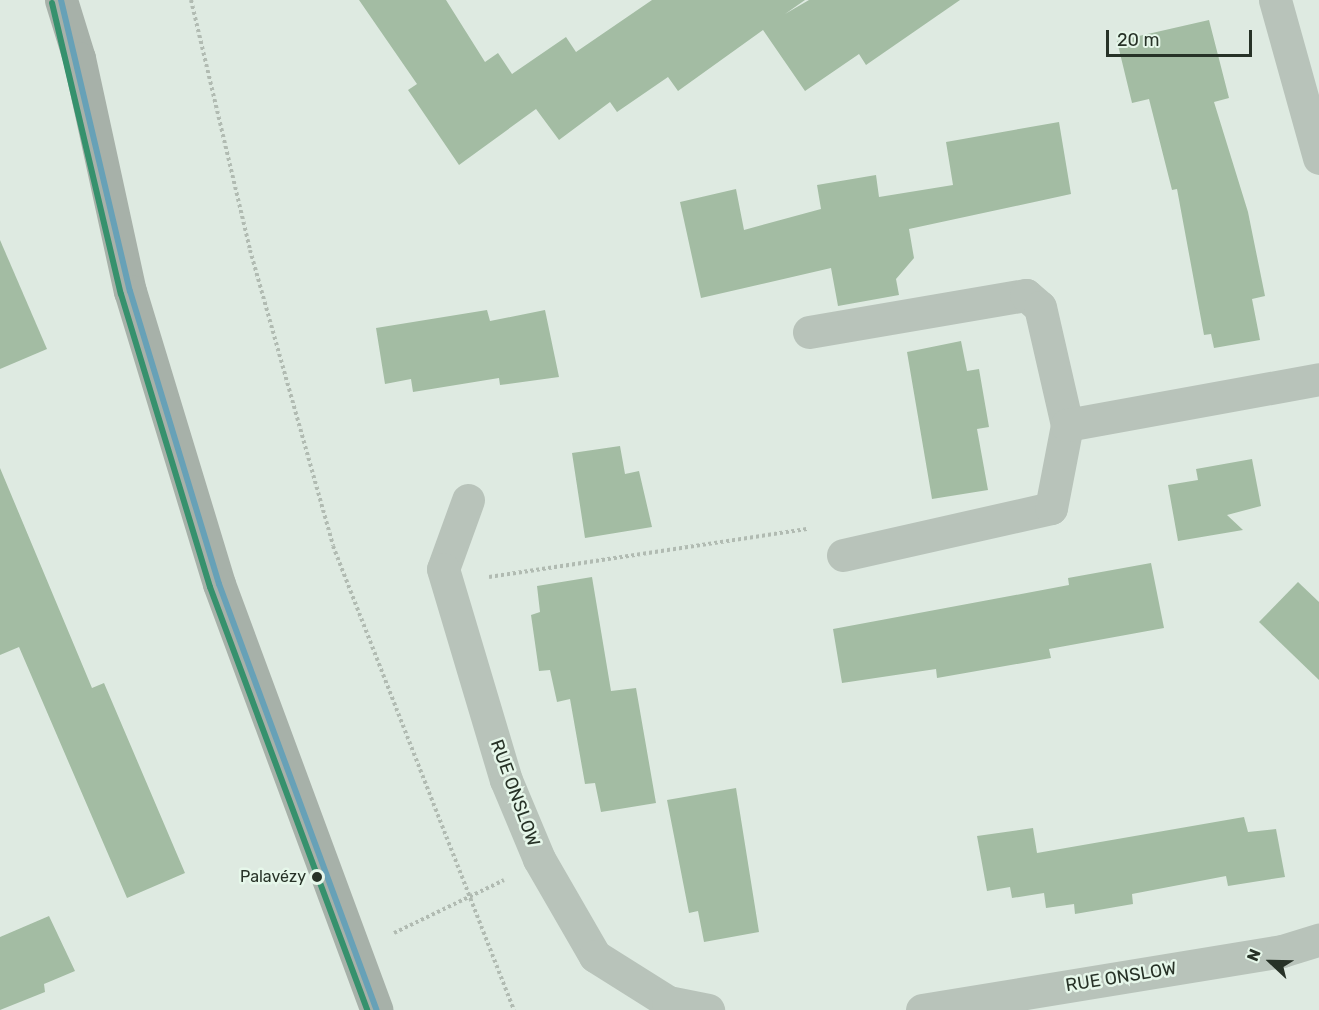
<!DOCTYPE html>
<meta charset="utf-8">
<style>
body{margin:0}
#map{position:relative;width:1319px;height:1010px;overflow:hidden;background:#deeae1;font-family:Rubik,sans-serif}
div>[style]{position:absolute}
.building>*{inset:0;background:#a3bca3}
.path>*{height:4px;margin-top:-2px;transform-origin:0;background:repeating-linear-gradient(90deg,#b1bbb2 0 3px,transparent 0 6px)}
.minor>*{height:33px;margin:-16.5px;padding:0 16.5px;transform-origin:16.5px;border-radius:16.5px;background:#b8c3ba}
.major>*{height:33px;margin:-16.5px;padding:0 16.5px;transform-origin:16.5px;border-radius:16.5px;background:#a7b1a9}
.bus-1>*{height:6px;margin:-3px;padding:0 3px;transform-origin:3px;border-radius:3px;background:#67a1b7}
.bus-2>*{height:6px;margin:-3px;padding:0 3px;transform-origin:3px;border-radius:3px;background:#36916d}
.dots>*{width:16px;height:16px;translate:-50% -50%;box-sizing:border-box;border:3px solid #e6f7ea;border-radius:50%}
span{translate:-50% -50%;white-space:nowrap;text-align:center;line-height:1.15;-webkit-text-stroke:5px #e6f7ea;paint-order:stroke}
.bus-label{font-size:16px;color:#273227}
.right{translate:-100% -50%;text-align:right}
.street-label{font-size:18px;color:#273227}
.north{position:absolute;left:1241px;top:932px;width:60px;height:60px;-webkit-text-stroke:4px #e6f7ea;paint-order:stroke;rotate:292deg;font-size:16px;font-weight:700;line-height:24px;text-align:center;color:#273227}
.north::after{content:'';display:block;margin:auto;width:21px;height:27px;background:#273227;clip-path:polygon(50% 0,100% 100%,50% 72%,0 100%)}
.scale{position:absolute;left:1106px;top:30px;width:146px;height:27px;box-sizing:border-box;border:3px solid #273227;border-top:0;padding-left:8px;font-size:18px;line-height:21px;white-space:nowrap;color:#273227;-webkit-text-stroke:4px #e6f7ea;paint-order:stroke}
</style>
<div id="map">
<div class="building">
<div style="clip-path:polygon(359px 0,446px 0,485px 62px,498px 53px,512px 74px,566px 37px,576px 52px,652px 0,805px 0,785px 14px,809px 0,960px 0,866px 65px,859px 54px,805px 91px,763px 30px,678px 91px,668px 77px,617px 112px,610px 102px,559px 140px,536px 109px,459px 165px,408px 90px,417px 84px)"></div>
<div style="clip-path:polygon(1209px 20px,1229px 98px,1214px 102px,1248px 212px,1265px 296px,1252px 299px,1260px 340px,1214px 348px,1211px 334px,1204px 335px,1177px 189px,1172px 190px,1149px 99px,1132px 103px,1117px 41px)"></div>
<div style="clip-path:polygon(1059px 122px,1071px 194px,909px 229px,914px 258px,896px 279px,899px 295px,838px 306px,831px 268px,701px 298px,680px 202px,736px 189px,744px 230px,821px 209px,817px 185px,876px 175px,879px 197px,953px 185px,946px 142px)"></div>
<div style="clip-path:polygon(0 240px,47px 349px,0 369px)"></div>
<div style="clip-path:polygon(487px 310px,490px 321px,545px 310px,559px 377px,500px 385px,499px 378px,413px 392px,411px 379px,385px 384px,376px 328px)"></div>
<div style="clip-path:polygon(961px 341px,967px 371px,979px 369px,989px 427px,977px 429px,988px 490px,932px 499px,907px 352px)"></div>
<div style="clip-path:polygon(620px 446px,625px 474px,639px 471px,652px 527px,585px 538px,572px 453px)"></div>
<div style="clip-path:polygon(1252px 459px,1261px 506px,1227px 515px,1243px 530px,1178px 541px,1168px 485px,1198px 480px,1196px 469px)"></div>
<div style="clip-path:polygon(0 468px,92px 688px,104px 683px,185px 873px,127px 898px,19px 647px,0 655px)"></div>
<div style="clip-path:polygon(1151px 563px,1164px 628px,1049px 649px,1051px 658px,937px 678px,936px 669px,842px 683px,833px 629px,1069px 585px,1068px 578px)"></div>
<div style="clip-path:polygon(592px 577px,611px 691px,636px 688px,656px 803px,601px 812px,595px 783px,585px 784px,570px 699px,557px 702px,550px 670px,539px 671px,531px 615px,540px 612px,537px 586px)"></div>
<div style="clip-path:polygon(1298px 582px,1319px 602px,1319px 680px,1259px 622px)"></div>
<div style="clip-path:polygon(736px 788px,759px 932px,704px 942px,698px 911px,689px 913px,667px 800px)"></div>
<div style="clip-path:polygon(1244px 817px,1248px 832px,1276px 829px,1285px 877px,1228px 886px,1226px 876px,1132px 894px,1133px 904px,1075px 914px,1074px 904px,1046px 908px,1044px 893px,1012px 898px,1010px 887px,987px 891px,977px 836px,1033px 828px,1037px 853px)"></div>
<div style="clip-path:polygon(49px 916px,75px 971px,44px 984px,45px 992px,0 1010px,0 937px)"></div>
</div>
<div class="path">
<div style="left:191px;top:0;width:257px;rotate:76.7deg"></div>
<div style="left:250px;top:250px;width:307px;rotate:74.3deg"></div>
<div style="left:333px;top:546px;width:498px;rotate:68.7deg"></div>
<div style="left:489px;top:577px;width:323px;rotate:-8.6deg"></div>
<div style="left:394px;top:933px;width:122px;rotate:-25.7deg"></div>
</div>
<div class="minor">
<div style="left:1275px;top:0;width:164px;rotate:74.4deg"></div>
<div style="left:809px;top:332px;width:220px;rotate:-9.7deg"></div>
<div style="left:1026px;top:295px;width:18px;rotate:41deg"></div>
<div style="left:1040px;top:307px;width:121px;rotate:77.1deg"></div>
<div style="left:468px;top:500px;width:73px;rotate:109.9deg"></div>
<div style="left:443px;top:569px;width:220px;rotate:73.4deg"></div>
<div style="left:506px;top:780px;width:86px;rotate:67.3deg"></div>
<div style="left:539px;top:859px;width:112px;rotate:60deg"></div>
<div style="left:595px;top:956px;width:86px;rotate:32.2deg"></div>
<div style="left:668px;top:1002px;width:41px;rotate:11.3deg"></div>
<div style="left:843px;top:555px;width:213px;rotate:-12.7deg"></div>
<div style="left:1051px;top:508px;width:85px;rotate:-79.1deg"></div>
<div style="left:1067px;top:425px;width:256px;rotate:-10.3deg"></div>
<div style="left:922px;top:1010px;width:365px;rotate:-9.3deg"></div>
<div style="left:1282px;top:951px;width:39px;rotate:-17deg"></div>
</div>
<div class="major">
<div style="left:61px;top:0;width:61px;rotate:72.8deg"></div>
<div style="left:79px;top:58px;width:239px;rotate:77.7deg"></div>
<div style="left:130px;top:291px;width:306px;rotate:73.1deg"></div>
<div style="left:219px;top:584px;width:454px;rotate:69.7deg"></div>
</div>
<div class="bus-1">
<div style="left:61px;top:0;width:299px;rotate:76.7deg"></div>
<div style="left:130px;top:291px;width:306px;rotate:73.1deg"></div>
<div style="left:219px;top:584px;width:454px;rotate:69.7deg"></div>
</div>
<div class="bus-2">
<div style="left:52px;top:3px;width:299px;rotate:76.7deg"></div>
<div style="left:121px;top:294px;width:306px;rotate:73.1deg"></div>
<div style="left:210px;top:587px;width:451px;rotate:69.6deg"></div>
</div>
<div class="dots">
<div style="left:317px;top:877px;background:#273227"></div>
</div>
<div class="bus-label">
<span class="right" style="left:306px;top:877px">Palavézy</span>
</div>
<div class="street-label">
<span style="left:515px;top:793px;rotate:70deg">RUE ONSLOW</span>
<span style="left:1121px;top:977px;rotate:-9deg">RUE ONSLOW</span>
</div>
<div class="north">N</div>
<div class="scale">20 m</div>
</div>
